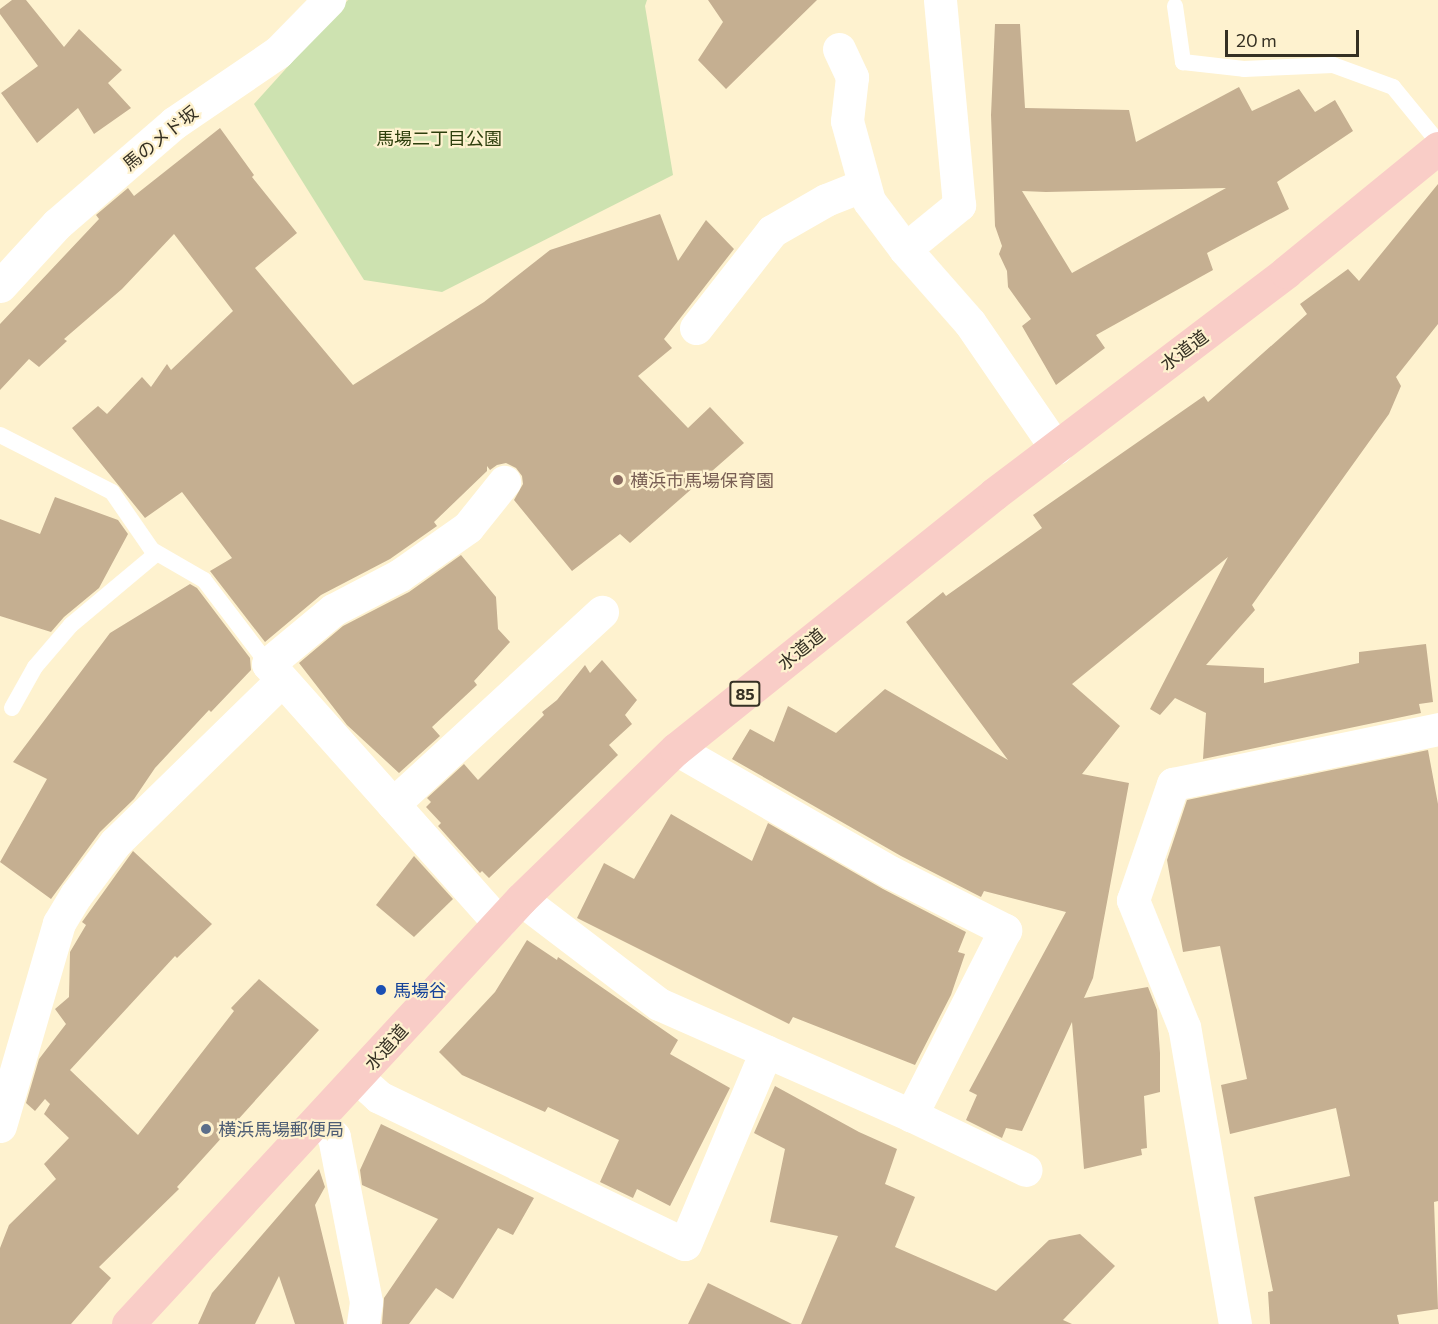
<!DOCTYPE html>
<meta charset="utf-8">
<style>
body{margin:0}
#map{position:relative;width:1438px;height:1324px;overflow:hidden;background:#fef2cf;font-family:Commissioner,"Noto Sans JP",sans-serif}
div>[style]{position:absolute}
.green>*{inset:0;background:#cde2b0}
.building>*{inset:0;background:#c5af91}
.lane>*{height:16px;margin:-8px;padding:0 8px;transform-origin:8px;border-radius:8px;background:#fff}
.street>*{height:33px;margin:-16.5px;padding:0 16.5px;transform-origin:16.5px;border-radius:16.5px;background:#fff}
.primary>*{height:33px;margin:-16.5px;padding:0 16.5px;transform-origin:16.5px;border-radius:16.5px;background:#f9cdc7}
.dots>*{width:16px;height:16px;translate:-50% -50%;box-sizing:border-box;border:3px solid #fef2cf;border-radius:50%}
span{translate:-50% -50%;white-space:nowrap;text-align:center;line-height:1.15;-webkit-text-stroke:4.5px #fef2cf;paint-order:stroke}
.shield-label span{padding:2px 4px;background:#fef2cf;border:2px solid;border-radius:4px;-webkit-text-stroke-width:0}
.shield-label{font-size:16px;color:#353023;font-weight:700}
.street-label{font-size:18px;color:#353023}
.park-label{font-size:18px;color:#2e3f0d}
.education-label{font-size:18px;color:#785e54}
.left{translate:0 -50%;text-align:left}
.transit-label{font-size:18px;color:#164399}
.service-label{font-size:18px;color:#4e5e75}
.scale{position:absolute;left:1225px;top:30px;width:134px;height:27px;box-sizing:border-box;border:3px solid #353023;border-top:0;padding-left:8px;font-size:18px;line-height:21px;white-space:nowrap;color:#353023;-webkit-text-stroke:4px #fef2cf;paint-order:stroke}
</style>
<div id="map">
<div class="green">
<div style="clip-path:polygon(348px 0,647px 0,645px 6px,673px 175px,442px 292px,364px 280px,254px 104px)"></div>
</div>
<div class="building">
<div style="clip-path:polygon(12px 0,26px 0,64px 47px,79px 29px,122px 70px,108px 83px,131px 108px,94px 134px,78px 108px,37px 143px,1px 93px,38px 66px,0 14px,0 9px)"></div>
<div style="clip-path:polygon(708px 0,817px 0,726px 89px,698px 60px,723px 22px)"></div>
<div style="clip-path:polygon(evenodd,995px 24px,1020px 24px,1025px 108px,1129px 110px,1136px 142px,1239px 87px,1252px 111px,1299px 89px,1315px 112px,1335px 100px,1353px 131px,1277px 182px,1289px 209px,1207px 253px,1213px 270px,1096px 335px,1105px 348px,1056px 385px,1022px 326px,1031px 319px,1008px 287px,1007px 271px,999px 254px,1002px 246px,995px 226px,991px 115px,995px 24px,1226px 188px,1072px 273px,1022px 191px,1046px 192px,1226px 188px)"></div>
<div style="clip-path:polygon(220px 128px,254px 175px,252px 177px,297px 233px,255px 268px,353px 385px,484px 302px,550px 250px,660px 214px,678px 261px,706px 220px,734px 249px,664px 339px,672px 348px,638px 376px,688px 428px,710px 407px,744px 443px,630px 543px,620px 534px,572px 571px,514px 500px,523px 484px,522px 476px,516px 468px,506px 463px,497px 465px,490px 470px,487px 466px,487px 471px,434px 522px,437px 526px,390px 559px,321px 595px,265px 642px,210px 571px,232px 558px,182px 492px,145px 518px,72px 428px,98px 406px,107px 414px,142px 377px,151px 387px,167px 364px,171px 370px,233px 311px,174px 234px,122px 289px,64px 339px,67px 341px,39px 367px,29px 359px,0 390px,0 324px,99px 219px,96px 215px,128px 188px,134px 196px)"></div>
<div style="clip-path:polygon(1438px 184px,1438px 324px,1396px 377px,1401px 386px,1389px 414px,1252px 605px,1255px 610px,1206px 665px,1264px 668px,1264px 683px,1359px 663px,1359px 652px,1426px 644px,1433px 702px,1419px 704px,1421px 713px,1203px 759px,1206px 713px,1175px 698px,1160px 715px,1150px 709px,1228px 557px,1072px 684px,1120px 726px,1082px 774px,1129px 783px,1093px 978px,1084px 998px,1148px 987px,1157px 1010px,1160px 1053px,1160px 1092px,1144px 1096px,1147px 1148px,1141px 1149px,1142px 1155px,1084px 1169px,1072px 1022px,1022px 1131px,1006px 1128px,1002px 1138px,966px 1120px,977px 1095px,969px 1091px,1066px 912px,984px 891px,981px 897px,901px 856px,732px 759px,750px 729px,774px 742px,788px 706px,836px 733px,885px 689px,1008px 760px,906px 622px,943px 592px,946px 596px,1042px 528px,1033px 515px,1204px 396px,1208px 402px,1307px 314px,1300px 304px,1348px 269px,1359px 281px)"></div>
<div style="clip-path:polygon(55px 497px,118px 520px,128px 534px,99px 588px,64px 617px,51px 632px,0 616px,0 519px,40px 534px)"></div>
<div style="clip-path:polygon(461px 555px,496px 597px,498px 629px,510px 642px,474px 681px,477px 685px,432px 727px,440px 736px,399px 773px,347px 725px,299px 663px,343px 626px,409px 592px)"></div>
<div style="clip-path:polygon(190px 584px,197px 588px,250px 658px,251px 670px,211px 712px,209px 710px,155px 768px,134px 799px,100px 832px,51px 899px,0 862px,47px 779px,13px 762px,110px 633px)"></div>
<div style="clip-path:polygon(602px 660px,637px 700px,625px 715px,632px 724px,609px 745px,618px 755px,489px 878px,482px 871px,480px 873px,438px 826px,441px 823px,426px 807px,431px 802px,427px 798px,464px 764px,478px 780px,544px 715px,542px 712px,557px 700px,585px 665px,590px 673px)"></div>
<div style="clip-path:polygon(1428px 750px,1438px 804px,1438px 1201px,1434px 1202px,1438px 1309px,1397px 1315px,1399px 1324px,1270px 1324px,1268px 1292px,1273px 1291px,1254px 1197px,1350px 1176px,1336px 1108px,1230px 1134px,1221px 1085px,1247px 1079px,1220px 946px,1183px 952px,1167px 860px,1187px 800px)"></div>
<div style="clip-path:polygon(671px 814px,752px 861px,768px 823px,883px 889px,966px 932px,958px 952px,965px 954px,951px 995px,915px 1065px,793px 1017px,789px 1024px,577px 918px,604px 863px,634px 879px)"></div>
<div style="clip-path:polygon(133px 851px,212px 924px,177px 958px,175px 956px,70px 1070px,138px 1135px,234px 1011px,231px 1008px,259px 979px,319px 1030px,177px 1187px,179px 1189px,99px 1267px,111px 1278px,71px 1324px,0 1324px,0 1248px,9px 1225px,56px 1179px,44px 1164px,69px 1138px,44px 1114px,50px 1104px,45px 1099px,35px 1111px,26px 1103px,39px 1059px,66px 1024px,55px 1009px,69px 997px,70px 952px,86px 925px,82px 922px)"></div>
<div style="clip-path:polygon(414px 856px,453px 899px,414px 937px,376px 905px)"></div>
<div style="clip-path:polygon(527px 940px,557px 960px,558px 957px,678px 1040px,670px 1054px,730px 1088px,670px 1206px,637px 1189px,633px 1198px,600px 1182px,619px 1140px,548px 1107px,545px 1112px,462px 1075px,439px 1052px,495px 992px)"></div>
<div style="clip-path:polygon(775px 1086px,859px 1132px,897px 1149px,885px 1184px,915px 1197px,895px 1247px,996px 1291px,1049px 1240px,1080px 1234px,1115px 1266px,1063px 1320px,1072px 1324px,801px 1324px,838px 1236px,770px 1222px,785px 1149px,754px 1133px)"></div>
<div style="clip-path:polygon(381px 1124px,534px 1198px,513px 1235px,498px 1228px,453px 1299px,436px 1288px,409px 1324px,382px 1324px,384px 1298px,438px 1219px,362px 1185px,360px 1170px)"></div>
<div style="clip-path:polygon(319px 1169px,325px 1187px,315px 1205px,344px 1324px,295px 1324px,279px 1276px,255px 1324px,198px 1324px,212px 1293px)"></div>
<div style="clip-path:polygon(708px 1283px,792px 1324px,688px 1324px)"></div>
</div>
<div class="lane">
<div style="left:1175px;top:6px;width:57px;rotate:81.9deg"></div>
<div style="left:1183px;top:62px;width:61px;rotate:6.5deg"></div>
<div style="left:1244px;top:69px;width:89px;rotate:-2.6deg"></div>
<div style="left:1333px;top:65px;width:64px;rotate:20.1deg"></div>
<div style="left:1393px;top:87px;width:71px;rotate:50.7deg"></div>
<div style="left:0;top:435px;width:126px;rotate:27deg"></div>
<div style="left:112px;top:492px;width:70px;rotate:55.4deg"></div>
<div style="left:152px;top:550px;width:60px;rotate:30deg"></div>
<div style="left:204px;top:580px;width:106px;rotate:52.7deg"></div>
<div style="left:12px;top:708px;width:47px;rotate:-60.7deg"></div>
<div style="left:35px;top:667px;width:55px;rotate:-49.4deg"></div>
<div style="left:71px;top:625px;width:112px;rotate:-39.9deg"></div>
</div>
<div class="street">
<div style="left:839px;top:49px;width:31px;rotate:65deg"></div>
<div style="left:852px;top:77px;width:44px;rotate:96.5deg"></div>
<div style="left:847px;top:121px;width:83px;rotate:74.6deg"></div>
<div style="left:869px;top:201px;width:60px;rotate:53.1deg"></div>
<div style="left:905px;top:249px;width:98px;rotate:48.7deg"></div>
<div style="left:970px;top:323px;width:152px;rotate:55.5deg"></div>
<div style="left:905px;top:249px;width:70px;rotate:-39.2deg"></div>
<div style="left:959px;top:205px;width:206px;rotate:-95.3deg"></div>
<div style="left:0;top:286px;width:84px;rotate:-47.4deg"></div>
<div style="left:57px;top:224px;width:155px;rotate:-40.8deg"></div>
<div style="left:174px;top:123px;width:126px;rotate:-34.3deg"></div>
<div style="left:278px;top:52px;width:73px;rotate:-45.6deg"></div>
<div style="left:696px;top:328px;width:123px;rotate:-51.9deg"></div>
<div style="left:772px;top:231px;width:62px;rotate:-29.9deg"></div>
<div style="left:826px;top:200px;width:41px;rotate:-21.5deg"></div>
<div style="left:676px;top:749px;width:249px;rotate:29.9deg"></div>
<div style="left:892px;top:873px;width:127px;rotate:26.8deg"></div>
<div style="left:1005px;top:930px;width:208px;rotate:116.9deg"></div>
<div style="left:393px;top:804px;width:284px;rotate:-42.6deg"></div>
<div style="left:521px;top:899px;width:173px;rotate:37.3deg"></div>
<div style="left:659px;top:1004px;width:275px;rotate:23.8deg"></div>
<div style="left:911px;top:1115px;width:127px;rotate:25.6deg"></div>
<div style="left:499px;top:923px;width:347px;rotate:-131.7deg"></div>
<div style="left:268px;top:664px;width:85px;rotate:-39.7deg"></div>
<div style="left:333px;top:610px;width:76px;rotate:-27.6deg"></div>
<div style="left:400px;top:575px;width:83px;rotate:-35.2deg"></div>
<div style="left:468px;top:527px;width:58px;rotate:-51.3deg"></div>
<div style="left:358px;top:1078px;width:28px;rotate:42deg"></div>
<div style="left:379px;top:1097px;width:339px;rotate:25.7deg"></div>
<div style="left:685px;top:1244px;width:209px;rotate:-67.2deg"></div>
<div style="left:318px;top:1119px;width:24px;rotate:48deg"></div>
<div style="left:334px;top:1137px;width:168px;rotate:79deg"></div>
<div style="left:366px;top:1302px;width:22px;rotate:98deg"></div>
<div style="left:0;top:1126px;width:211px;rotate:-73.8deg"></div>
<div style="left:59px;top:923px;width:33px;rotate:-59deg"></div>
<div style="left:76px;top:895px;width:65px;rotate:-53.1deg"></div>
<div style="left:115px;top:843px;width:233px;rotate:-44.3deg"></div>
<div style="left:1235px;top:1324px;width:301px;rotate:-99.7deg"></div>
<div style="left:1184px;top:1027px;width:137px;rotate:-111.9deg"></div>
<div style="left:1133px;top:900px;width:123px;rotate:-71deg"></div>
<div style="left:1173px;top:784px;width:271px;rotate:-11.7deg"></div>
</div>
<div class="primary">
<div style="left:128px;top:1324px;width:579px;rotate:-47.24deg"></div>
<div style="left:521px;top:899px;width:216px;rotate:-44.1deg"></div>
<div style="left:676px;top:749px;width:408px;rotate:-38.7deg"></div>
<div style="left:994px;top:494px;width:367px;rotate:-37.2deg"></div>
<div style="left:1286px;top:272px;width:196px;rotate:-39.2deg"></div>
</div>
<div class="dots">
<div style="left:618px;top:480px;background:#8d6e63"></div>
<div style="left:381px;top:990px;background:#1a4fb4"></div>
<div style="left:206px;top:1129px;background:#5c6f8a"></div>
</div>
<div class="shield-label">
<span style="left:745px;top:694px">85</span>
</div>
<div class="street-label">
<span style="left:160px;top:138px;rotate:-39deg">馬のメド坂</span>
<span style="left:1184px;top:350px;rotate:-37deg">水道道</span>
<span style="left:801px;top:649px;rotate:-39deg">水道道</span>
<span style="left:386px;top:1047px;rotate:-48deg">水道道</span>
</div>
<div class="park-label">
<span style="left:439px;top:138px">馬場二丁目公園</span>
</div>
<div class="education-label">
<span class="left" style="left:630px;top:480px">横浜市馬場保育園</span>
</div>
<div class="transit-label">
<span class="left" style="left:393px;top:990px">馬場谷</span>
</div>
<div class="service-label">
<span class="left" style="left:218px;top:1129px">横浜馬場郵便局</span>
</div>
<div class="scale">20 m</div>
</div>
